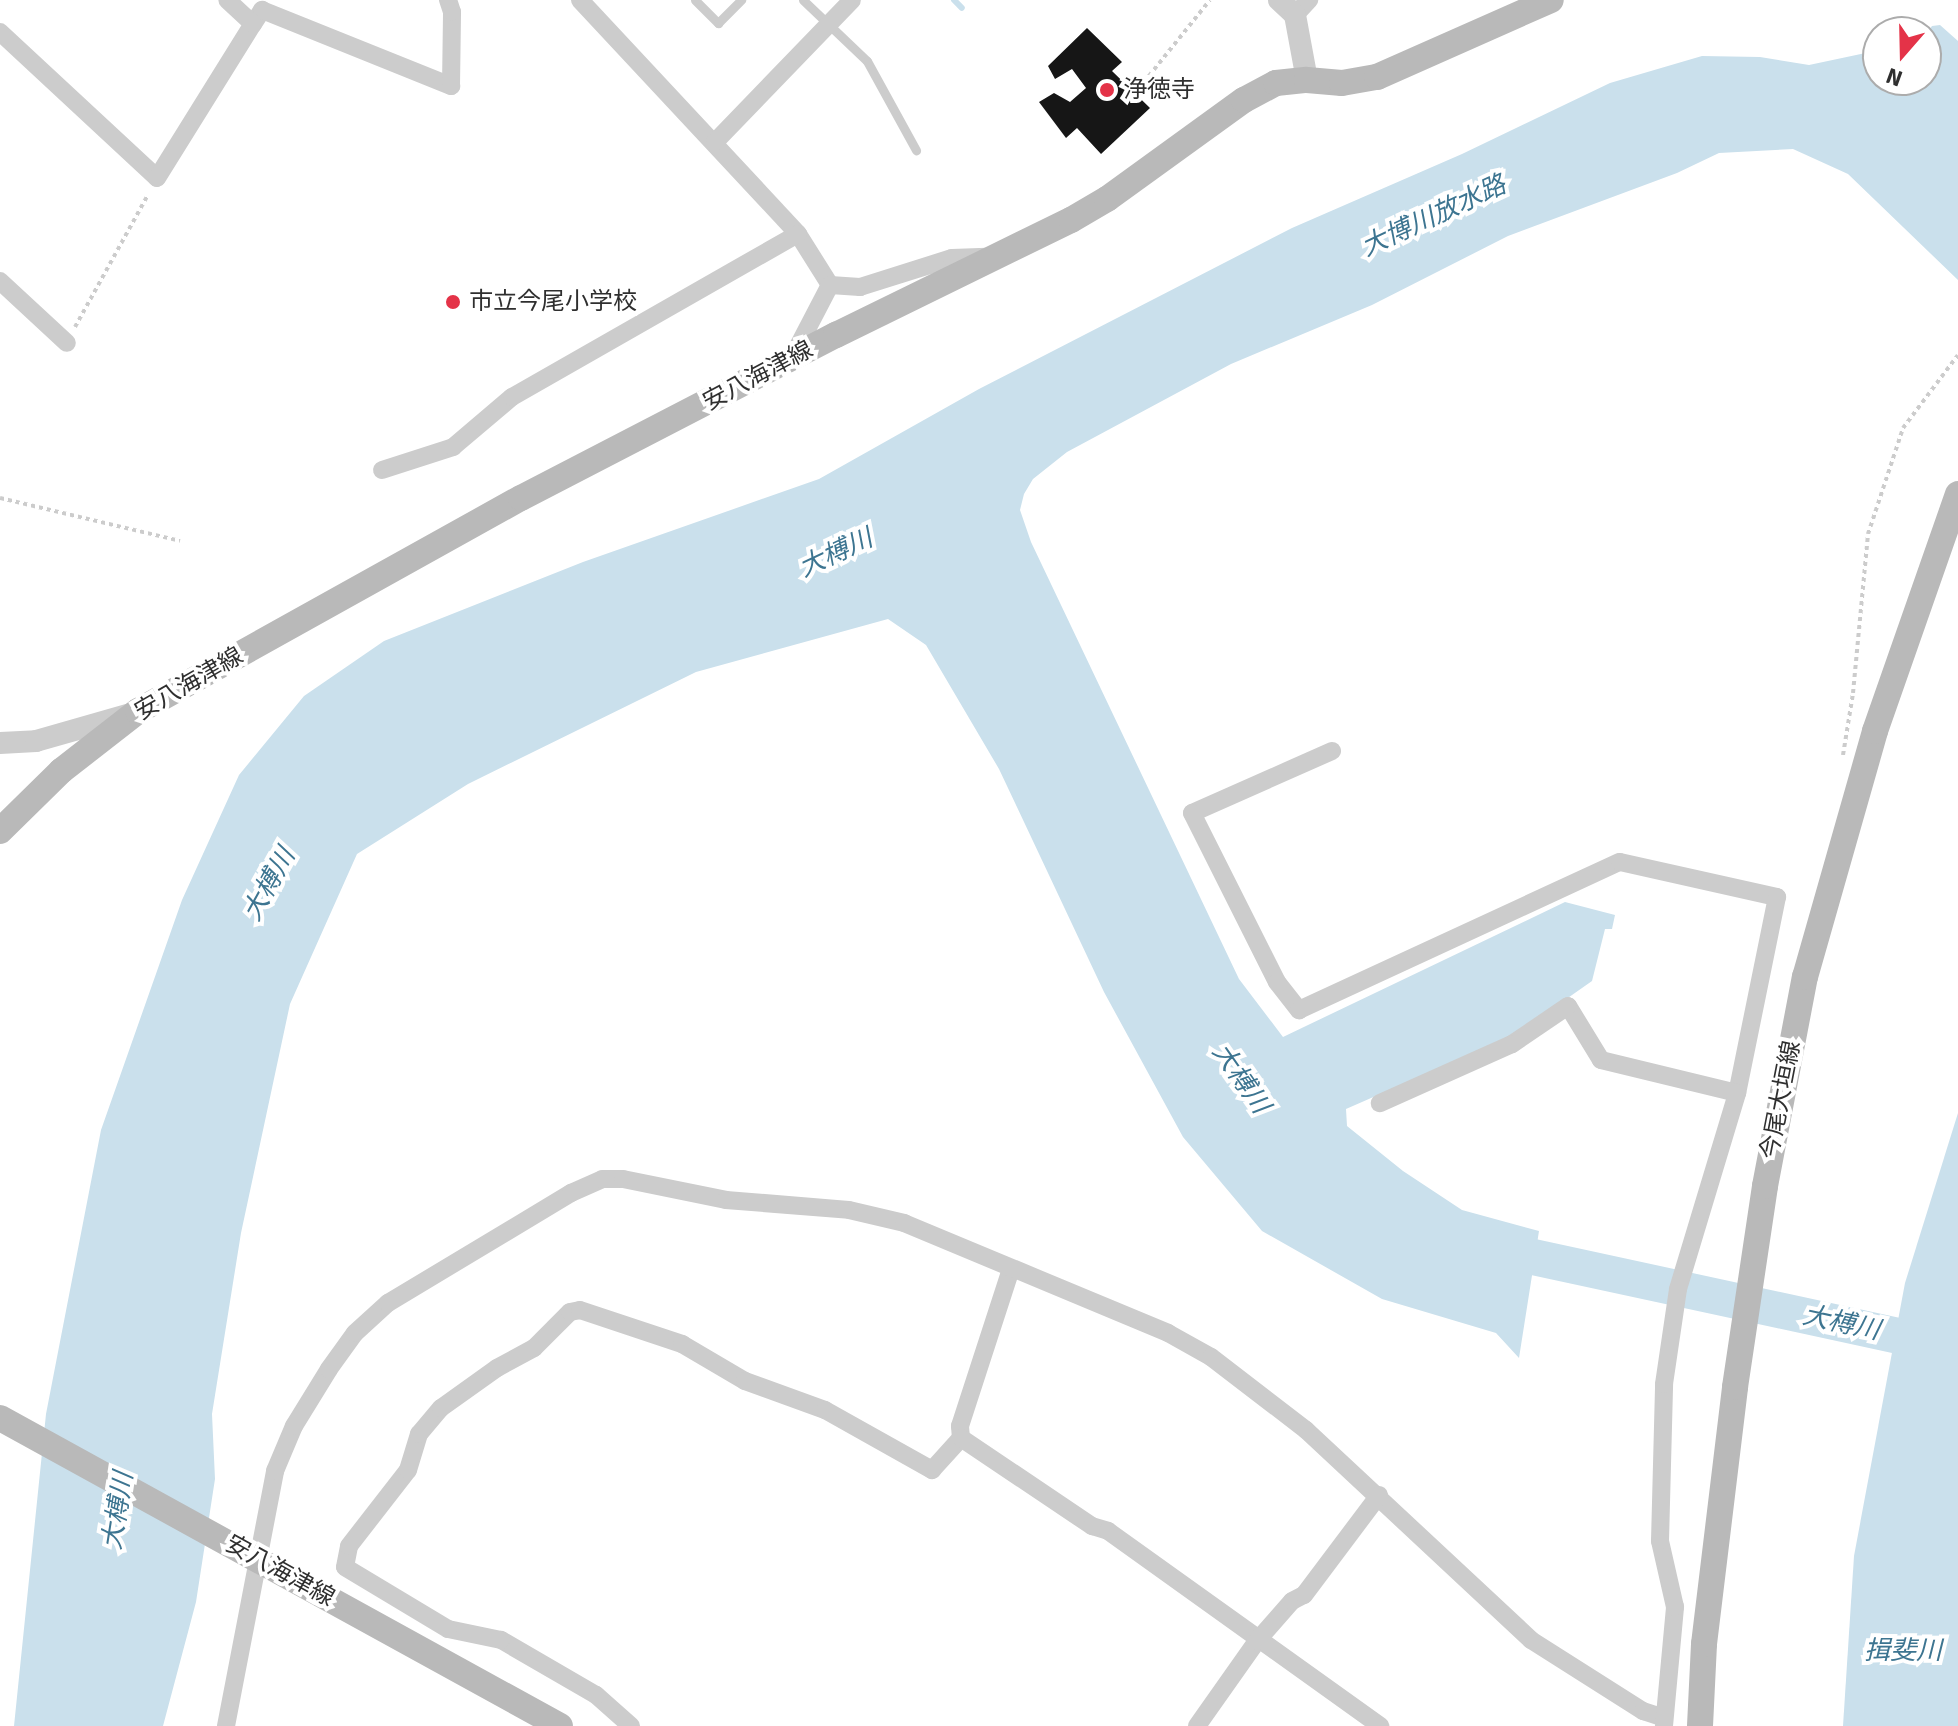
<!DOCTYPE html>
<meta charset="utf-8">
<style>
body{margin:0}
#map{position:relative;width:1958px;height:1726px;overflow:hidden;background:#fff;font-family:Signika,"Noto Sans JP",sans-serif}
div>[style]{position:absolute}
.water>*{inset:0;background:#cae0ec}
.stream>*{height:6px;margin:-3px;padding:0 3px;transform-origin:3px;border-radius:3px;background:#cae0ec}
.river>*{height:36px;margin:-18px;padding:0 18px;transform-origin:18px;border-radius:18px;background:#cae0ec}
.building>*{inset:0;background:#161616}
.path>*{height:4px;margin-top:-2px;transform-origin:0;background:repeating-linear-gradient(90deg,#ccc 0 4px,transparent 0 8px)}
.service>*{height:9px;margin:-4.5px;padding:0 4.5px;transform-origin:4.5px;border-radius:4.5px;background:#ccc}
.minor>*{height:18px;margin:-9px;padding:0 9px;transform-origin:9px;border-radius:9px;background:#ccc}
.tertiary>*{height:22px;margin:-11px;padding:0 11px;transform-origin:11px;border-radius:11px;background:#ccc}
.secondary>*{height:26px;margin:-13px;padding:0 13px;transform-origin:13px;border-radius:13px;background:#b9b9b9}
.dots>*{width:22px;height:22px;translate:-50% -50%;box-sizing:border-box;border:4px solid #fff;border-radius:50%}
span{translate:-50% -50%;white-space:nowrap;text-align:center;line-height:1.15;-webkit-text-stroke:8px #fff;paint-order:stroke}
.poi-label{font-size:24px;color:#2f2f2f}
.left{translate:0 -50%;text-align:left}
.street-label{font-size:24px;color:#2f2f2f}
.water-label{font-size:26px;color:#3d7591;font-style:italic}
.north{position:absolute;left:1862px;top:16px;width:80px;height:80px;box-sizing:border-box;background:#fff;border:2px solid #acacac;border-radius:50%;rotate:200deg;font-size:22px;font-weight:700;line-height:32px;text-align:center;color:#2f2f2f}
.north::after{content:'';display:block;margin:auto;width:28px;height:36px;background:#e43348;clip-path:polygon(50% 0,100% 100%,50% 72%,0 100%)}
</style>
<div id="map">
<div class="water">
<div style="clip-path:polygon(1940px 25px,1958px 41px,1958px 280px,1848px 174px,1793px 149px,1719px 153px,1677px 173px,1508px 236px,1372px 305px,1231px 364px,1067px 452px,1033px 479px,1024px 494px,1020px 510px,1031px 542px,1239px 979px,1283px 1037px,1565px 902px,1615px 915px,1612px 929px,1605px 929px,1592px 981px,1515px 1035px,1346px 1109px,1347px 1126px,1403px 1171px,1462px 1210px,1539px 1231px,1519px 1358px,1496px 1333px,1382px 1299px,1262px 1231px,1183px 1137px,1104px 992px,999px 769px,926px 645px,888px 619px,696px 672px,468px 784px,357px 854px,290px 1004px,241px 1233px,212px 1414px,215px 1479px,196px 1602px,163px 1726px,14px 1726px,46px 1414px,101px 1130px,182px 900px,239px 775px,304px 696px,384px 641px,583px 562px,819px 479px,979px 389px,1292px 228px,1462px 154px,1610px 83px,1702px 56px,1760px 57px,1809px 65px,1875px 51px,1878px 80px,1926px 80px,1926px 34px,1932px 26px)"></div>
<div style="clip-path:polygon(1958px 1113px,1958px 1726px,1843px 1726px,1854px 1556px,1905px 1283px)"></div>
</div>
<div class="stream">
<div style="left:954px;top:0;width:11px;rotate:45deg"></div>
</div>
<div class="river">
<div style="left:1487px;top:1247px;width:482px;rotate:12.2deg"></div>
</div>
<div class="building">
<div style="clip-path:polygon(1087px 28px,1122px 62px,1112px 71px,1150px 108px,1101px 154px,1077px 128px,1066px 138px,1039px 102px,1054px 93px,1070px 102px,1086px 88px,1072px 69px,1055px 79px,1048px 66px)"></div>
</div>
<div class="path">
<div style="left:1144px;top:82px;width:105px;rotate:-51.2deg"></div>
<div style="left:75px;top:327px;width:151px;rotate:-61.1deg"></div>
<div style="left:0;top:498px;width:185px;rotate:13.4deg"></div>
<div style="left:1843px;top:755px;width:63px;rotate:-80.8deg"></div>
<div style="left:1853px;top:693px;width:160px;rotate:-84.6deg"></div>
<div style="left:1868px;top:534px;width:112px;rotate:-71.7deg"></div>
<div style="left:1903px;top:428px;width:91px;rotate:-53deg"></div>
</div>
<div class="service">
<div style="left:695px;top:0;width:33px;rotate:45deg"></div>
<div style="left:718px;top:23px;width:33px;rotate:-45deg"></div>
<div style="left:803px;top:0;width:88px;rotate:43.6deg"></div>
<div style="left:867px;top:61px;width:102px;rotate:61.2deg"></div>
</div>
<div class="minor">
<div style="left:580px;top:0;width:320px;rotate:47deg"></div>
<div style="left:798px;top:234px;width:60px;rotate:57.9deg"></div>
<div style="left:830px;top:285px;width:30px;rotate:4deg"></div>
<div style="left:860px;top:287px;width:96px;rotate:-17.5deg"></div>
<div style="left:952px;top:258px;width:35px;rotate:-2deg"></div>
<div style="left:1295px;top:15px;width:21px;rotate:-47deg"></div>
<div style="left:253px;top:24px;width:17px;rotate:-57deg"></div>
<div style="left:262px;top:10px;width:204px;rotate:21.9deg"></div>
<div style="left:451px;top:86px;width:74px;rotate:-89.2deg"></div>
<div style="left:452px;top:12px;width:13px;rotate:-108deg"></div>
<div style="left:0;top:32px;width:214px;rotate:42.9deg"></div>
<div style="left:157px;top:178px;width:181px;rotate:-58.1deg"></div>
<div style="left:253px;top:24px;width:35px;rotate:-137deg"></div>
<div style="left:715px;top:142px;width:197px;rotate:-46deg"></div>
<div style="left:0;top:281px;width:91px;rotate:42.8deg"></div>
<div style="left:792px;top:358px;width:82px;rotate:-62.5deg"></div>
<div style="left:382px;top:470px;width:75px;rotate:-17.9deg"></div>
<div style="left:453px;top:447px;width:77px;rotate:-40.3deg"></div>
<div style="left:512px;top:397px;width:329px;rotate:-29.7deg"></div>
<div style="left:1332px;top:751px;width:153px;rotate:156.1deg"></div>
<div style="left:1192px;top:813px;width:189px;rotate:63.3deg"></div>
<div style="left:1277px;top:982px;width:36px;rotate:52deg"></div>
<div style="left:1299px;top:1010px;width:353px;rotate:-24.8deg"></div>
<div style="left:1620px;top:862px;width:161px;rotate:12.6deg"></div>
<div style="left:1777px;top:897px;width:200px;rotate:101.5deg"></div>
<div style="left:1737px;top:1093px;width:140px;rotate:-166.4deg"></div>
<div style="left:1601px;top:1060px;width:63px;rotate:-121.4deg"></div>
<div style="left:1568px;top:1006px;width:68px;rotate:145.8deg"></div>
<div style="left:1512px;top:1044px;width:145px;rotate:155.9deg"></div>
<div style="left:961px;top:1438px;width:12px;rotate:-95deg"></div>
<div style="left:960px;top:1426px;width:165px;rotate:-72deg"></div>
<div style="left:226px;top:1726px;width:260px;rotate:-79.1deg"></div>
<div style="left:275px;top:1471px;width:49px;rotate:-67.1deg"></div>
<div style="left:294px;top:1426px;width:67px;rotate:-58.4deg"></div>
<div style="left:329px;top:1369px;width:44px;rotate:-54.2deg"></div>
<div style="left:355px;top:1333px;width:45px;rotate:-42.3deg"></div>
<div style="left:388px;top:1303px;width:214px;rotate:-31deg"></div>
<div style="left:571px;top:1193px;width:34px;rotate:-24deg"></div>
<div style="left:602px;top:1179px;width:21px"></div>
<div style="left:623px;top:1179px;width:105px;rotate:11.5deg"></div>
<div style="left:726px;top:1200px;width:123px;rotate:4.6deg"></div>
<div style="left:849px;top:1210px;width:57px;rotate:13.3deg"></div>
<div style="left:904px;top:1223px;width:286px;rotate:22.6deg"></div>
<div style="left:1168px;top:1333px;width:49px;rotate:29.2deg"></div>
<div style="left:1211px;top:1357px;width:120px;rotate:37.5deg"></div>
<div style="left:1306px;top:1430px;width:308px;rotate:43deg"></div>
<div style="left:1531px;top:1640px;width:133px;rotate:32.4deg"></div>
<div style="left:1643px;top:1711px;width:22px;rotate:18deg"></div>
<div style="left:631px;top:1726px;width:47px;rotate:-138.5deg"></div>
<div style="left:596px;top:1695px;width:110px;rotate:-149.9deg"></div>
<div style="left:501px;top:1640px;width:54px;rotate:-168.3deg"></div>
<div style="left:448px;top:1629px;width:120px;rotate:-149deg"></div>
<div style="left:345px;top:1567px;width:21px;rotate:-79deg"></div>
<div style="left:349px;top:1546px;width:96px;rotate:-52.2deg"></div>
<div style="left:408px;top:1470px;width:38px;rotate:-73deg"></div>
<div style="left:419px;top:1434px;width:34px;rotate:-50deg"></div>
<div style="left:441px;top:1408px;width:69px;rotate:-35.5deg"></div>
<div style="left:497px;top:1368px;width:42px;rotate:-28.4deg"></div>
<div style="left:534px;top:1348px;width:51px;rotate:-45deg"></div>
<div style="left:570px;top:1312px;width:10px;rotate:-11deg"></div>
<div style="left:580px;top:1310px;width:108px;rotate:18.4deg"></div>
<div style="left:682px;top:1344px;width:73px;rotate:30.4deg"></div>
<div style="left:745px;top:1381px;width:85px;rotate:19.9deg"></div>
<div style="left:825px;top:1410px;width:123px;rotate:29.3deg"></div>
<div style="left:932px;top:1470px;width:43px;rotate:-47.8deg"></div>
<div style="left:961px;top:1438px;width:158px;rotate:33.9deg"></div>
<div style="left:1092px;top:1526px;width:17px;rotate:17deg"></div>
<div style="left:1108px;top:1531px;width:335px;rotate:35.6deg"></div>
<div style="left:1197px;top:1726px;width:104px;rotate:-54.8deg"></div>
<div style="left:1257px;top:1641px;width:53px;rotate:-48.8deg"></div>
<div style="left:1292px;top:1601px;width:13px;rotate:-27deg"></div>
<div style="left:1304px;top:1595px;width:125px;rotate:-53.1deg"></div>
<div style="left:1664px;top:1726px;width:120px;rotate:-84.7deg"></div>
<div style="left:1675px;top:1607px;width:68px;rotate:-102.8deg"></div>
<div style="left:1660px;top:1541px;width:157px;rotate:-88.5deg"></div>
<div style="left:1664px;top:1384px;width:96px;rotate:-81.6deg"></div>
<div style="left:1678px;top:1289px;width:205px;rotate:-73.2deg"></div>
</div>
<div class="tertiary">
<div style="left:1279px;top:0;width:22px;rotate:43deg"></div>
<div style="left:1295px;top:15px;width:66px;rotate:79.5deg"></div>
<div style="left:0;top:743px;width:36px;rotate:-3deg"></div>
<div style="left:36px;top:741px;width:99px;rotate:-15.9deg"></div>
</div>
<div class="secondary">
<div style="left:0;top:831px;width:86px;rotate:-44.5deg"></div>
<div style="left:61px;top:771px;width:98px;rotate:-37.9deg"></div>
<div style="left:138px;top:711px;width:438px;rotate:-29.1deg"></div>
<div style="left:521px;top:498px;width:355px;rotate:-27.4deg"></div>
<div style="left:836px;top:335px;width:262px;rotate:-26.1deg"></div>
<div style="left:1071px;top:220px;width:42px;rotate:-30.3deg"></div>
<div style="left:1107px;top:199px;width:169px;rotate:-35.9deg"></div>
<div style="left:1244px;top:100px;width:36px;rotate:-28deg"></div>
<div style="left:1276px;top:83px;width:31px;rotate:-6deg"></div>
<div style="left:1307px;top:80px;width:35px;rotate:5deg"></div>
<div style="left:1342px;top:83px;width:36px;rotate:-10deg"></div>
<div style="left:1377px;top:77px;width:190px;rotate:-23.9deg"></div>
<div style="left:0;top:1418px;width:639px;rotate:28.81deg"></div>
<div style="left:1700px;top:1726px;width:82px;rotate:-87.2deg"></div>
<div style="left:1704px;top:1644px;width:259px;rotate:-83.1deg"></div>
<div style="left:1735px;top:1387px;width:203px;rotate:-81.5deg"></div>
<div style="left:1765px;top:1186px;width:213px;rotate:-79.2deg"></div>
<div style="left:1805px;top:977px;width:256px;rotate:-74.1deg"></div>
<div style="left:1875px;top:731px;width:251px;rotate:-70.7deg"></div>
</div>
<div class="dots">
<div style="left:1107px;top:90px;background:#e43348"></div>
<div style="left:453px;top:302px;background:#e43348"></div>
</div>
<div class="poi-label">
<span class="left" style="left:1123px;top:90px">浄徳寺</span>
<span class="left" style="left:469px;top:302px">市立今尾小学校</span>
</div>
<div class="street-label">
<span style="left:758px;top:376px;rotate:-28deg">安八海津線</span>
<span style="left:189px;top:684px;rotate:-30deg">安八海津線</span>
<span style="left:1781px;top:1100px;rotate:-79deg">今尾大垣線</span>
<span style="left:280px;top:1571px;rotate:29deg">安八海津線</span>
</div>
<div class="water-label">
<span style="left:1434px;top:217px;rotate:-25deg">大博川放水路</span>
<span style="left:836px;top:554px;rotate:-25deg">大榑川</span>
<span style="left:270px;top:885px;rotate:-61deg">大榑川</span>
<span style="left:1240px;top:1079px;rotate:55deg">大榑川</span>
<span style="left:1841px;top:1324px;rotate:12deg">大榑川</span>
<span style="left:119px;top:1511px;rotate:-81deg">大榑川</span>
<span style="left:1903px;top:1652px">揖斐川</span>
</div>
<div class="north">N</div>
</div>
